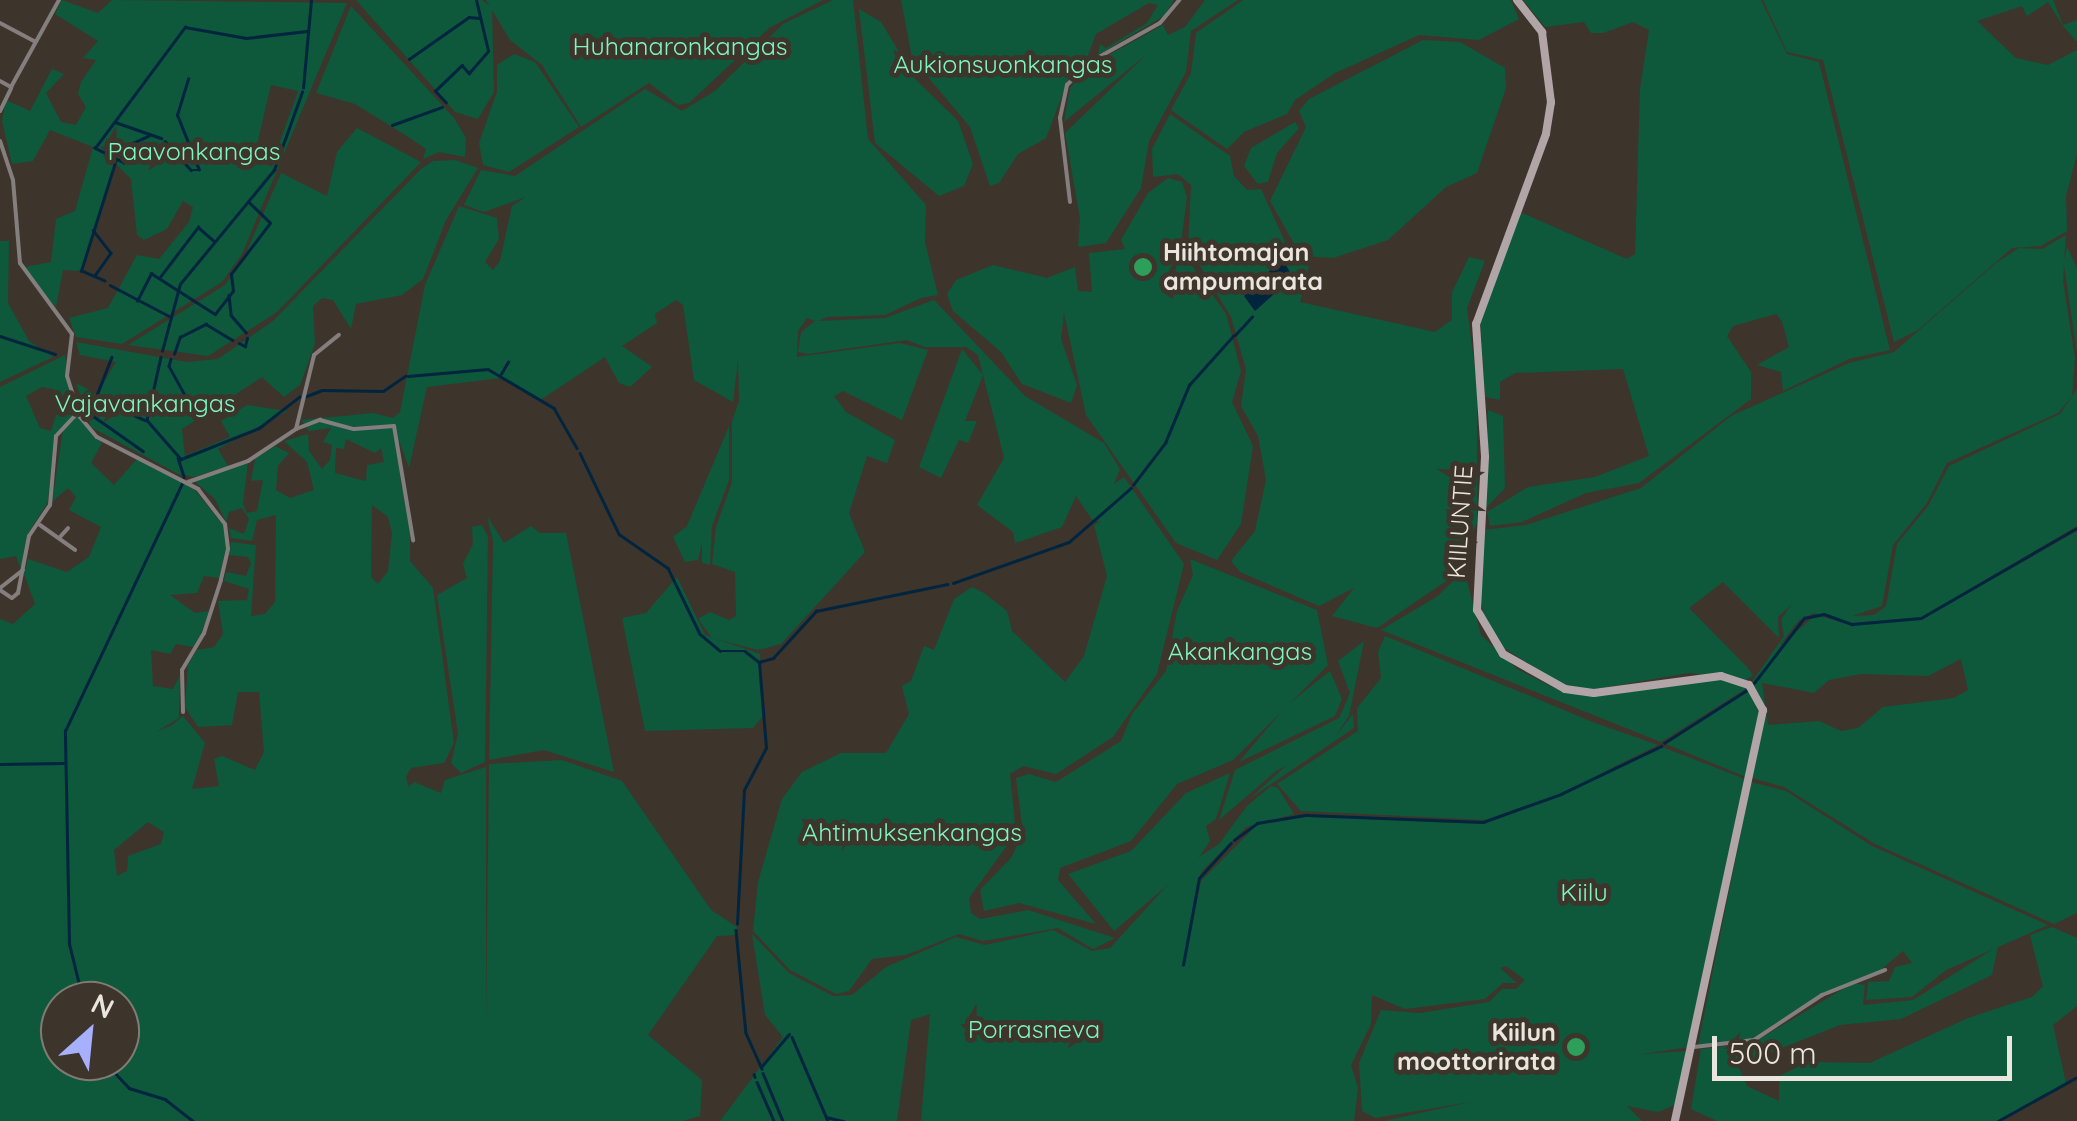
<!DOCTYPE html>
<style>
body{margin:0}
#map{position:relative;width:2077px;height:1121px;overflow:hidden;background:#3d352b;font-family:Quicksand,sans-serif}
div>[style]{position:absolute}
.green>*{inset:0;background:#0e583c}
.water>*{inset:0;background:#02253f}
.stream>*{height:2.5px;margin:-1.25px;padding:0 1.25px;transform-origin:1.25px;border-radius:1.25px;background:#02253f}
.street>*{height:4px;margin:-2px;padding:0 2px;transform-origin:2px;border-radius:2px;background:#857e7e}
.secondary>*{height:8px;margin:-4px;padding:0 4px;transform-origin:4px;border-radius:4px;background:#b1a5a7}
.dots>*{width:28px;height:28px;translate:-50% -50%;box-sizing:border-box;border:5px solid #3d352b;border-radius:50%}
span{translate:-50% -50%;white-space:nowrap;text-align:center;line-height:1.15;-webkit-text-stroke:10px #3d352b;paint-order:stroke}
.park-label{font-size:25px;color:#7df6be}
.poi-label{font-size:25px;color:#eae5de;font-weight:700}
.left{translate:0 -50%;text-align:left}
.right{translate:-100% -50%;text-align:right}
.street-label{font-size:25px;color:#eae5de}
.north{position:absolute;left:40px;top:981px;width:100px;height:100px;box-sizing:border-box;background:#3d352b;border:2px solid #827b73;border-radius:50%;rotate:27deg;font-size:28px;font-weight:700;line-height:40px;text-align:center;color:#eae5de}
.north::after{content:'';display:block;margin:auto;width:35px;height:45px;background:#a7b0fc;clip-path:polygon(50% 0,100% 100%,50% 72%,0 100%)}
.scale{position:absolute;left:1712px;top:1036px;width:300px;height:45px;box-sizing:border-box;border:5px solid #eae5de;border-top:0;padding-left:12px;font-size:30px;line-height:35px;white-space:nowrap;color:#eae5de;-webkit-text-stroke:8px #3d352b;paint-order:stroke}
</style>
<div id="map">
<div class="green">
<div style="clip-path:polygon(evenodd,62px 0,98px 13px,112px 0,347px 3px,242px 254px,222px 282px,122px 344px,76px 337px,69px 318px,108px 308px,137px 255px,159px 259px,189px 222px,193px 207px,183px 201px,167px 229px,144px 240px,137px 235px,131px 179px,116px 164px,82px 271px,63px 270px,56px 307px,38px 288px,25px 267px,51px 262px,56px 219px,75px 211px,93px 147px,50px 130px,33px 161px,12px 164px,2px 121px,6px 100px,30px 111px,52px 69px,64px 74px,46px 93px,61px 122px,76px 125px,86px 107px,78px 94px,81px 82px,96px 60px,83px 58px,98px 41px,55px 14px,62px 0,271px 85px,298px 91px,271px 167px,255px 153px,271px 85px)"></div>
<div style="clip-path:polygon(356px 0,482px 0,492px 8px,494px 92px,478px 119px,455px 112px)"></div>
<div style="clip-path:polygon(486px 0,823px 0,769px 28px,689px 103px,678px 105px,649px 83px,581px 127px,542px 65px,510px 40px)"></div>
<div style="clip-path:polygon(evenodd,833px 0,853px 0,868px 139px,926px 205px,925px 242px,938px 295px,921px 298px,885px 315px,827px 317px,818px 321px,885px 318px,934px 300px,1025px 396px,1104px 443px,1120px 469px,1114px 484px,1124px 477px,1184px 564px,1157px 674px,1113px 737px,1056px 774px,1023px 766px,1010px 774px,1016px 833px,969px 898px,971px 913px,980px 919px,1028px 910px,1115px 938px,1093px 949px,1058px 928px,983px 941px,959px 934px,906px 955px,872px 959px,849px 991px,836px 994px,790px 970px,753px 931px,758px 882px,782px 799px,802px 772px,841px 753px,886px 753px,909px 714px,902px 686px,911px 681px,924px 646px,934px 650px,954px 599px,972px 587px,984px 593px,1007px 611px,1012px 631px,1065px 682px,1084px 656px,1107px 576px,1094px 525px,1101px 521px,1093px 521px,1076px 496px,1062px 527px,1015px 543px,1013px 532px,977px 505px,1004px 458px,978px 355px,966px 347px,925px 347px,907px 340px,808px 354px,798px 352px,801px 332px,815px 321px,807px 318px,798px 331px,797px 357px,900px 343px,928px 350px,902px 420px,843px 391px,834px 396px,846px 412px,895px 440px,887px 463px,867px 456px,849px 513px,865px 552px,781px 644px,758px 650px,712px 638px,698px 619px,710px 612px,729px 620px,736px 616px,735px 572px,712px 564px,716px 527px,732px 482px,732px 421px,739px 401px,738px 360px,733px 402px,694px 380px,683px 305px,676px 300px,655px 314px,657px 323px,622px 346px,652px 367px,630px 387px,619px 383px,605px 357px,539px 401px,501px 378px,427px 387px,409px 468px,399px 440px,401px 485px,410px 509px,410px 561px,433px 588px,454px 743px,444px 763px,411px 768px,406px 777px,409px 787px,414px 782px,441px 793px,445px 780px,486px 767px,486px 1022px,489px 764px,562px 760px,622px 781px,711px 910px,737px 927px,736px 935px,717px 936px,648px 1035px,702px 1080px,700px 1116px,683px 1121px,0 1121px,0 619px,13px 624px,35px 604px,24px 574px,28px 559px,67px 572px,89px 557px,101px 527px,69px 510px,76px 497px,68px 488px,52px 502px,64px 423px,77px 415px,102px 443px,91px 463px,114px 485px,137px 459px,194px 489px,223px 525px,227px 544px,219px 578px,204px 576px,197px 593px,170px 595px,195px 613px,209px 611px,200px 636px,193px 647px,176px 644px,170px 654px,151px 650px,153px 686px,173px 689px,180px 675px,179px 718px,156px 732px,172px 725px,183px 716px,205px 743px,192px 789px,219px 786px,214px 759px,222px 756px,255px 770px,264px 752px,259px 692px,238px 692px,232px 725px,198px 727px,185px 707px,188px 665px,197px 650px,214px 647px,223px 634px,218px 601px,247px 600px,249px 589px,224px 581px,226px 572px,246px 576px,251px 563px,248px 557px,229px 555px,231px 542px,256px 545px,251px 616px,265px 614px,275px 602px,276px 515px,257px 520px,252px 541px,231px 538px,229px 528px,244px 534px,249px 519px,242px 508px,229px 512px,226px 522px,215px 499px,194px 481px,248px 462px,243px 504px,247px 513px,257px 511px,263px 480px,251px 481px,255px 459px,275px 446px,289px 453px,278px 466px,276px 490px,290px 498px,314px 490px,307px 462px,284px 441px,308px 434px,309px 451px,322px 469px,330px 460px,332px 445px,323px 442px,331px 428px,309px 431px,301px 420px,373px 413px,393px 418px,400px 412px,425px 285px,459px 206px,497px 218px,499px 239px,485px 262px,493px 270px,500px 261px,512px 206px,526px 197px,484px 212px,464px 205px,481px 170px,515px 176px,645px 89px,682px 111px,715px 91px,783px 24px,833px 0,346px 439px,375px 453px,381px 448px,384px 462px,367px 465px,366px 481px,335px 473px,336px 448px,344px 449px,346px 439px,833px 0,372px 505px,388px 517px,392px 533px,388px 571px,378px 584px,371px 577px,372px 505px,833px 0,148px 822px,164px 832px,161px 844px,128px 856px,127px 871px,117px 876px,114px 850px,148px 822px,833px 0,60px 1001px,120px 1001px,120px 1061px,60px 1061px,60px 1001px)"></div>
<div style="clip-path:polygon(901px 0,1174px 0,1164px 16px,1098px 55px,1100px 44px,1106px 48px,1147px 23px,1158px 5px,1149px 3px,1096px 34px,1087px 58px,1071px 72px,1046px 138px,1018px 154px,999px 183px,990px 186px,970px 127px,912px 58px)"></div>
<div style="clip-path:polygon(1205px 0,1238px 0,1191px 31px,1186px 72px,1149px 141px,1141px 188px,1106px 243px,1078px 247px,1080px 218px,1065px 133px,1147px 54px,1064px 122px,1070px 88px,1091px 65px,1163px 25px,1168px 35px,1185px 27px)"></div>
<div style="clip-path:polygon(1243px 0,1511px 0,1519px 19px,1479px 40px,1419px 35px,1335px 73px,1295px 100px,1287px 114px,1244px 132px,1227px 149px,1171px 110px,1191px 73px,1196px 33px)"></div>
<div style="clip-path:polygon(1523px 0,1761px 0,1787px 54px,1819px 62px,1890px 350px,1849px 359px,1783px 391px,1781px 372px,1757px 365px,1789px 347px,1782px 321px,1776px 314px,1733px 326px,1727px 336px,1751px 372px,1751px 399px,1639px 483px,1586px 493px,1522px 522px,1490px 526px,1487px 512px,1528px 487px,1595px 477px,1649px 456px,1623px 369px,1515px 373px,1500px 382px,1500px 400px,1485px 397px,1480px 320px,1520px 212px,1627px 259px,1635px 254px,1640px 89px,1649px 30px,1633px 22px,1603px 33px,1591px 33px,1584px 22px,1545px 27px)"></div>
<div style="clip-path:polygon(1763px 0,2053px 0,2063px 25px,2077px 20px,2077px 42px,2063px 26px,2048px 2px,2027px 16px,2022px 6px,1977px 21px,2016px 58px,2048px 65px,2077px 50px,2077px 154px,2066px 196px,2067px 231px,2041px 246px,2012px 248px,1918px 330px,1894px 342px,1823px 60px,1787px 52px)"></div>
<div style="clip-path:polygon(351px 6px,454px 118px,466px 138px,465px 157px,439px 152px,423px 159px,426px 149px,410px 138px,355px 104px,316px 93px)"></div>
<div style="clip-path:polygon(859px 9px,881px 22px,916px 80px,958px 121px,973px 164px,964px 186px,939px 196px,875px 143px)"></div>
<div style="clip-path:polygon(1423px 40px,1460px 42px,1505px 68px,1506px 88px,1477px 173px,1446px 187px,1388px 240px,1333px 258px,1301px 256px,1270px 201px,1306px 127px,1299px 111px,1309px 99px)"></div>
<div style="clip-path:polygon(514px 54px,535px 62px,579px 127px,509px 172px,483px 165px,479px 143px,497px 92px,497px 65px)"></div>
<div style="clip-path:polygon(evenodd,1170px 114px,1230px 156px,1234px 176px,1247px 190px,1261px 189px,1291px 255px,1309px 266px,1300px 302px,1435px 332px,1452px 320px,1452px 292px,1469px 257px,1485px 261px,1467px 308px,1477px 384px,1477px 523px,1452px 577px,1377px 628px,1332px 616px,1354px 588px,1319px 606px,1240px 572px,1231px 561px,1255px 531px,1266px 480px,1258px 436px,1241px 406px,1246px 369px,1231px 317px,1188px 246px,1191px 185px,1178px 174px,1153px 177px,1152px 149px,1170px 114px,1282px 260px,1293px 277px,1255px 311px,1244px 296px,1282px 260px)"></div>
<div style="clip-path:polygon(1295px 122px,1299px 128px,1277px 153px,1268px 182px,1258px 184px,1244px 166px,1251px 148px)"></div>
<div style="clip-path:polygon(357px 128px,421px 162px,277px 312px,208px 356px,128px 345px,225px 285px,245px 255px,281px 173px,327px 196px,337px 152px)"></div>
<div style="clip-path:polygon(455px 160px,478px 168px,446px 220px,423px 279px,402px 295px,356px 304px,351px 329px,333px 300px,322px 298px,313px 306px,315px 344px,300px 385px,284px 397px,262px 377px,182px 429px,185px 456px,230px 437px,221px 421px,247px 405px,287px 411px,218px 449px,228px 466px,194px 477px,178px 474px,91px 427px,76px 383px,97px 394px,116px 362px,80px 355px,76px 342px,187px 362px,218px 359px,273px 321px,421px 169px,433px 161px)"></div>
<div style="clip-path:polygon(1168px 178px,1182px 182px,1187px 197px,1181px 243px,1161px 291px,1173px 299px,1176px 266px,1186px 257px,1226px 314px,1241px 371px,1232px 402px,1253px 446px,1241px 524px,1217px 560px,1176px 543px,1086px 415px,1064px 313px,1061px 339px,1077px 385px,1071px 403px,1022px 384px,1001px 352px,953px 311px,947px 294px,956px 280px,993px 265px,1047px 278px,1075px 267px,1078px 291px,1092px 292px,1089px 253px,1125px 249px,1121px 240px,1148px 193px)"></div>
<div style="clip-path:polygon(evenodd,2066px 235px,2064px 260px,2067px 247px,2077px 268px,2077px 353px,2064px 265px,2063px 281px,2075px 358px,2072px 396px,2058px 413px,1947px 463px,1927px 503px,1893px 545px,1882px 606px,1852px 616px,1874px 615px,1886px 606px,1897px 544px,1928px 506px,1949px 466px,2060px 414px,2077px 389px,2077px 526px,1922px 617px,1853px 623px,1814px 613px,1799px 620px,1779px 646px,1816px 615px,1851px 625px,1922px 619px,2077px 531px,2077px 913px,2054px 924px,1875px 844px,1784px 787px,1752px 778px,1766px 710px,1752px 682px,1784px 636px,1781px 620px,1791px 605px,1778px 617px,1779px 638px,1723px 582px,1689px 608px,1747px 667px,1753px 675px,1746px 680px,1689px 673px,1590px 690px,1563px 685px,1499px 645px,1485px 622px,1477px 580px,1483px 530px,1526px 525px,1641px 488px,1731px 416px,1849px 363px,1894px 352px,1996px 263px,2019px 248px,2042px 249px,2066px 235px,1961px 659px,1968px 690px,1954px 698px,1883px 707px,1858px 728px,1841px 731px,1819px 721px,1768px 725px,1762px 683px,1814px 693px,1829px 680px,1861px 674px,1928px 676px,1961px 659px)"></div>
<div style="clip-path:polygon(0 241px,9px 241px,8px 303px,29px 341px,53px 357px,0 382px)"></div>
<div style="clip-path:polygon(962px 349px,983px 375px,965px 421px,977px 421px,968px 443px,959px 440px,941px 478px,919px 467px)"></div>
<div style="clip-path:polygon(evenodd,65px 355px,75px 412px,54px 438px,48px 502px,27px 535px,21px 569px,16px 556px,0 559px,0 387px,65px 355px,42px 387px,53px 389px,60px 402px,51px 431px,40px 428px,26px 396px,42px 387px)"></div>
<div style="clip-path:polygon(1488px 410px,1503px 416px,1505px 488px,1486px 508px)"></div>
<div style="clip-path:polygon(729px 426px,729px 480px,712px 526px,710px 565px,702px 563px,702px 543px,698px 560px,685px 562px,673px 537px,687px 526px)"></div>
<div style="clip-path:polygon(487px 516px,504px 543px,531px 526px,540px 533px,566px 533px,614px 772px,544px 750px,489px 760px,493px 541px)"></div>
<div style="clip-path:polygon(482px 525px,488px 537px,485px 762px,461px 773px,451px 763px,458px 734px,437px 595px,467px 578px,463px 564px,473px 544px,472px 527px)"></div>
<div style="clip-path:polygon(1190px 559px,1317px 610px,1328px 665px,1233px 760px,1177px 784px,1131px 841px,1060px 868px,1058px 880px,1096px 924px,1019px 903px,984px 911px,980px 890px,1011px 858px,1023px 833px,1016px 778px,1029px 774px,1056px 782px,1121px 741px,1132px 714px,1166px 671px,1177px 611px,1193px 575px)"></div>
<div style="clip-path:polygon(1464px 570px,1481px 635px,1517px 669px,1552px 687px,1596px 696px,1685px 679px,1727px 679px,1747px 688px,1661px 742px,1381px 630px,1438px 596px)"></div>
<div style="clip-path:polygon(677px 577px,705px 635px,760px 654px,763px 716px,753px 728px,645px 731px,622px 618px,646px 613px)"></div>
<div style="clip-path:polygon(1385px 636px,1595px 723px,1658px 745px,1561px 793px,1486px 820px,1301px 811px,1277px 784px,1358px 731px,1357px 708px,1381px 678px,1378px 652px)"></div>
<div style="clip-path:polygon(1364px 641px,1349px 716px,1335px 737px,1353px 714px,1354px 728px,1249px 799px,1287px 765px,1276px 771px,1219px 820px,1235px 770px,1339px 718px,1350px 693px,1338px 661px)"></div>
<div style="clip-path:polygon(1330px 671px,1342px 699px,1335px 716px,1239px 762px,1287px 705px)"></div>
<div style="clip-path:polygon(1750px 689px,1760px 717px,1746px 777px,1666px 744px)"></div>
<div style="clip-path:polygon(1662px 747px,1745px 779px,1689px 1047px,1641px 1054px,1688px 1051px,1677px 1104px,1658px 1112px,1627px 1106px,1642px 1121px,1384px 1121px,1470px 1102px,1375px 1118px,1362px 1111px,1359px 1063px,1381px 1010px,1420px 1013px,1489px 1002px,1502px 989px,1516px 989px,1525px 980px,1506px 966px,1500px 968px,1517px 983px,1503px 983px,1485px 999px,1405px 1009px,1372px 995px,1371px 1024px,1351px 1065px,1358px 1088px,1354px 1121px,921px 1121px,930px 1014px,911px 1020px,897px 1121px,720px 1121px,783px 1037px,765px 1015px,752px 934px,789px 973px,833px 996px,852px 995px,886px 967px,956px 937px,985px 945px,1053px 930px,1092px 951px,1110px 948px,1185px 866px,1219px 844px,1247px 806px,1271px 786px,1278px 788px,1294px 814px,1246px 827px,1201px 872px,1190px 936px,1201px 881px,1257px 825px,1305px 816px,1482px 824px)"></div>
<div style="clip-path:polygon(1230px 773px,1216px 819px,1206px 826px,1210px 841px,1198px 859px,1114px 931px,1068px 874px,1131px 851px,1186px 793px)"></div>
<div style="clip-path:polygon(1751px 782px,1786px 791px,1872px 846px,2048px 925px,1946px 970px,1912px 997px,1866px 1000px,1868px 982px,1889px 981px,1895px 967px,1912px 963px,1903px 951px,1871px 978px,1821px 995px,1751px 1039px,1698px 1045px)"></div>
<div style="clip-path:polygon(2052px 927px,2077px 938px,2077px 1006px,2053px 1025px,2066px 1083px,1996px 1121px,1717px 1121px,1691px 1109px,1701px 1049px,1753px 1043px,1853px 983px,1865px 985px,1863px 1005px,1913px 1000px,1998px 946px,1992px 975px,1901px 1019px,1840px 1025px,1749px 1061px,1735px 1059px,1747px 1086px,1779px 1101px,1779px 1076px,1808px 1062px,1870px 1063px,1968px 1018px,2032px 997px,2043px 986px,2030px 935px)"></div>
</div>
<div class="water">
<div style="clip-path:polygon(1282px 259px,1293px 277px,1255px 311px,1244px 296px)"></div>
</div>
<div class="stream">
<div style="left:409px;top:59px;width:73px;rotate:-35deg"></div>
<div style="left:469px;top:17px;width:10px;rotate:6deg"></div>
<div style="left:303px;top:88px;width:88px;rotate:-84.8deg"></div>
<div style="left:446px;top:103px;width:16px;rotate:-133deg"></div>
<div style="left:435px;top:91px;width:37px;rotate:-44deg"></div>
<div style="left:462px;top:65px;width:11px;rotate:49deg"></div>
<div style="left:469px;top:73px;width:29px;rotate:-49deg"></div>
<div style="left:488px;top:51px;width:52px;rotate:-103.2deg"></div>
<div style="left:115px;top:122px;width:49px;rotate:19.2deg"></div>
<div style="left:392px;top:125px;width:53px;rotate:-19.8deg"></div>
<div style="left:149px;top:136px;width:17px;rotate:155deg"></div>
<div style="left:134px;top:143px;width:22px;rotate:117deg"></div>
<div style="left:124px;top:163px;width:33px;rotate:-153deg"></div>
<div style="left:95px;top:148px;width:151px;rotate:-53.4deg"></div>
<div style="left:185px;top:27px;width:62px;rotate:10.2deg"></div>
<div style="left:246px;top:38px;width:61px;rotate:-6.5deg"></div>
<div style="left:165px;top:141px;width:39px;rotate:48deg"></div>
<div style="left:191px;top:170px;width:8px"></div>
<div style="left:199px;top:170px;width:59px;rotate:-111.8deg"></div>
<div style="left:177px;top:115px;width:38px;rotate:-73deg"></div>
<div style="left:93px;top:230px;width:29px;rotate:52deg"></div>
<div style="left:111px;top:253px;width:28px;rotate:125deg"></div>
<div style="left:160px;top:277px;width:63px;rotate:-52.8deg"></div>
<div style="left:198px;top:227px;width:20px;rotate:41deg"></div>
<div style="left:105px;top:281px;width:26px;rotate:-157deg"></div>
<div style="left:81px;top:271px;width:117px;rotate:-72.6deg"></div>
<div style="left:110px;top:285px;width:69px;rotate:27.7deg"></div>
<div style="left:229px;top:295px;width:20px;rotate:84deg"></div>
<div style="left:231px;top:315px;width:23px;rotate:49deg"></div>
<div style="left:137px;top:301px;width:31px;rotate:-63deg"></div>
<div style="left:151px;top:273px;width:76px;rotate:32.6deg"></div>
<div style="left:215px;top:314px;width:29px;rotate:-52deg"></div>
<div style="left:233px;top:291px;width:17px;rotate:-97deg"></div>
<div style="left:231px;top:274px;width:64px;rotate:-52.6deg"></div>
<div style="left:270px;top:223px;width:30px;rotate:-136deg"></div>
<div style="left:1235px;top:335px;width:25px;rotate:-47deg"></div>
<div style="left:0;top:336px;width:58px;rotate:18.1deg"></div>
<div style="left:239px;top:343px;width:7px;rotate:27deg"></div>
<div style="left:245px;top:346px;width:8px;rotate:-76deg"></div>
<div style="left:162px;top:351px;width:69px;rotate:-75deg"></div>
<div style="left:180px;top:284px;width:148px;rotate:-50.5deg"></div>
<div style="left:274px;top:170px;width:83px;rotate:-70.3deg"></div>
<div style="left:174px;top:354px;width:18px;rotate:-71deg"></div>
<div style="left:180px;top:337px;width:29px;rotate:-27deg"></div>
<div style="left:206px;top:324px;width:31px;rotate:31deg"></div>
<div style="left:112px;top:357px;width:44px;rotate:111.3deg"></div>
<div style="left:96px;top:398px;width:54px;rotate:24.2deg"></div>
<div style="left:161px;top:357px;width:65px;rotate:102.5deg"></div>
<div style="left:147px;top:420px;width:52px;rotate:48.9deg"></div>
<div style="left:181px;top:459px;width:84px;rotate:-21.7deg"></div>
<div style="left:259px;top:428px;width:51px;rotate:-37.8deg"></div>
<div style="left:171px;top:359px;width:7px;rotate:106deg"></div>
<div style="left:169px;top:366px;width:58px;rotate:61.2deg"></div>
<div style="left:501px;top:374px;width:14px;rotate:-60deg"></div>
<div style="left:408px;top:376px;width:80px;rotate:-5deg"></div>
<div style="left:488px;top:369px;width:77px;rotate:30.6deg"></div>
<div style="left:554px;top:408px;width:46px;rotate:60.1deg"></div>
<div style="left:304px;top:397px;width:19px;rotate:-21deg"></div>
<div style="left:322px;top:390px;width:61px;rotate:0.9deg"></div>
<div style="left:383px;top:391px;width:27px;rotate:-34deg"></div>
<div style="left:96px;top:398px;width:17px;rotate:115deg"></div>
<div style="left:89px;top:413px;width:66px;rotate:35.1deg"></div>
<div style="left:580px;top:453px;width:90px;rotate:64.3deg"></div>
<div style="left:619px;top:534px;width:60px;rotate:34.8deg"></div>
<div style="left:668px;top:568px;width:73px;rotate:64.1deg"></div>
<div style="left:700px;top:634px;width:26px;rotate:40deg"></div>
<div style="left:720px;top:651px;width:25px"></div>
<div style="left:745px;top:651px;width:18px;rotate:38deg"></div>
<div style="left:759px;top:662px;width:15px;rotate:-16deg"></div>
<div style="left:773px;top:658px;width:64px;rotate:-47.5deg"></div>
<div style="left:816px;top:611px;width:134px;rotate:-11.6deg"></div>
<div style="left:178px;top:458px;width:20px;rotate:72deg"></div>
<div style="left:1133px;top:485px;width:53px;rotate:-52.7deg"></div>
<div style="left:1165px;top:443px;width:63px;rotate:-67.5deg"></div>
<div style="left:1189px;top:385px;width:66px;rotate:-48.1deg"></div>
<div style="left:953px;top:583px;width:123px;rotate:-19.5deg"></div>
<div style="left:1069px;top:542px;width:82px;rotate:-41.1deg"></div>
<div style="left:1754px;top:683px;width:82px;rotate:-52.4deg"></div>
<div style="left:1804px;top:618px;width:20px;rotate:-11deg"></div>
<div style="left:1824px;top:614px;width:30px;rotate:20deg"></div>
<div style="left:1852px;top:624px;width:69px;rotate:-5deg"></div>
<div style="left:1921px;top:618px;width:180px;rotate:-30deg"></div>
<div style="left:1664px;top:743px;width:98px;rotate:-32.6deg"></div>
<div style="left:0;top:764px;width:63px;rotate:-0.9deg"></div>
<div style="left:1234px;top:840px;width:29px;rotate:-36deg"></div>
<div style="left:1257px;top:823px;width:50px;rotate:-9.3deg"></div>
<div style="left:1306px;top:815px;width:177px;rotate:2.3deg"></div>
<div style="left:1483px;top:822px;width:83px;rotate:-19.7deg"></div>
<div style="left:1561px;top:794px;width:111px;rotate:-25.6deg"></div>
<div style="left:737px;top:924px;width:134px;rotate:-87deg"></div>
<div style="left:744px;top:790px;width:47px;rotate:-62.4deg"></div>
<div style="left:766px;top:748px;width:86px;rotate:-94.7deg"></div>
<div style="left:736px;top:930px;width:103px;rotate:84.5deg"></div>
<div style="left:746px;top:1033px;width:39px;rotate:66deg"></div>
<div style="left:1183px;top:965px;width:88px;rotate:-79.6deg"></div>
<div style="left:1199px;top:878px;width:47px;rotate:-47.6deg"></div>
<div style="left:83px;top:1001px;width:59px;rotate:-103.8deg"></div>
<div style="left:69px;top:944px;width:213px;rotate:-91.1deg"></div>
<div style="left:65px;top:731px;width:274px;rotate:-64.7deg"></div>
<div style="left:792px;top:1037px;width:91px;rotate:66.8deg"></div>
<div style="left:104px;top:1061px;width:37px;rotate:47deg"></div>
<div style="left:129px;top:1088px;width:38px;rotate:17deg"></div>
<div style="left:165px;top:1099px;width:36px;rotate:38deg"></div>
<div style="left:761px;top:1067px;width:43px;rotate:-49.7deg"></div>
<div style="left:763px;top:1073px;width:52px;rotate:67.4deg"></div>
<div style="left:754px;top:1074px;width:3px;rotate:72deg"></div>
<div style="left:757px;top:1082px;width:43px;rotate:66.4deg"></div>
<div style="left:826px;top:1117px;width:18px;rotate:13deg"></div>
<div style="left:1998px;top:1121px;width:90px;rotate:-29.1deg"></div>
</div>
<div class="street">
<div style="left:0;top:23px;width:40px;rotate:28deg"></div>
<div style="left:0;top:81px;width:13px;rotate:29deg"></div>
<div style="left:11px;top:87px;width:99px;rotate:-61.1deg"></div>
<div style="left:0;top:111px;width:25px;rotate:-64deg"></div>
<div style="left:0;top:141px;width:41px;rotate:71.6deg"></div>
<div style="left:13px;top:180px;width:83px;rotate:85.2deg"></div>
<div style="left:20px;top:263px;width:88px;rotate:53.8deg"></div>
<div style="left:72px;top:334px;width:42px;rotate:96.8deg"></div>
<div style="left:67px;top:376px;width:43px;rotate:72.4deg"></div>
<div style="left:80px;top:417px;width:26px;rotate:50deg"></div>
<div style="left:97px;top:437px;width:114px;rotate:27.2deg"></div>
<div style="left:198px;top:489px;width:44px;rotate:52.4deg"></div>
<div style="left:225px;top:524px;width:25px;rotate:83deg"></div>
<div style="left:228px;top:549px;width:32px;rotate:103deg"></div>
<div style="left:221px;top:580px;width:56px;rotate:107.8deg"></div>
<div style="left:204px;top:633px;width:43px;rotate:120.7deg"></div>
<div style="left:182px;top:670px;width:42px;rotate:88.6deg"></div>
<div style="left:1070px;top:202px;width:85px;rotate:-96.8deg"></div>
<div style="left:1060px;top:118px;width:34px;rotate:-78deg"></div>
<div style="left:1067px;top:85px;width:33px;rotate:-45deg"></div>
<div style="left:1090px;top:62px;width:80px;rotate:-29.1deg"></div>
<div style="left:1160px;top:23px;width:30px;rotate:-50deg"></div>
<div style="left:296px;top:429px;width:26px;rotate:-21deg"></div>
<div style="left:320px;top:420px;width:35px;rotate:15deg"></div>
<div style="left:354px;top:429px;width:40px;rotate:-4.3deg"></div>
<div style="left:394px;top:426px;width:116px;rotate:80.5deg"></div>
<div style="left:188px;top:482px;width:64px;rotate:-19.3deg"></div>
<div style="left:248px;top:461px;width:58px;rotate:-33.7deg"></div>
<div style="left:296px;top:429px;width:76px;rotate:-76.3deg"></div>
<div style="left:314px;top:355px;width:32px;rotate:-39deg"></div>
<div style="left:40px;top:525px;width:43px;rotate:35.5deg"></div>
<div style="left:60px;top:537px;width:12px;rotate:-48deg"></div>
<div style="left:0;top:588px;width:29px;rotate:-38deg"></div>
<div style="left:0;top:590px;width:14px;rotate:34deg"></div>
<div style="left:12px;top:598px;width:8px;rotate:-40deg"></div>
<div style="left:18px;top:593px;width:58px;rotate:-79.1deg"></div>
<div style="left:29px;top:536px;width:37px;rotate:-56deg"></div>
<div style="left:50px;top:505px;width:69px;rotate:-85deg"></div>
<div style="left:56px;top:436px;width:33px;rotate:-47deg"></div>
<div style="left:1694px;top:1047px;width:60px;rotate:-6.7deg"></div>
<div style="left:1754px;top:1040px;width:82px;rotate:-33.5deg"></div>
<div style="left:1822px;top:995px;width:68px;rotate:-21.6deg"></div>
</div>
<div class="secondary">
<div style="left:1517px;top:0;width:41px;rotate:52deg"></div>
<div style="left:1542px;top:32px;width:71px;rotate:82.7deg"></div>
<div style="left:1551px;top:102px;width:32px;rotate:99deg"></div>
<div style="left:1546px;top:134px;width:202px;rotate:110.2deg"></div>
<div style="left:1476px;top:324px;width:133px;rotate:86.1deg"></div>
<div style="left:1485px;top:457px;width:153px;rotate:93deg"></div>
<div style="left:1477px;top:610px;width:51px;rotate:59.4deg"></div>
<div style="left:1503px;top:654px;width:71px;rotate:29.4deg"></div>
<div style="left:1565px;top:689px;width:29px;rotate:8deg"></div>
<div style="left:1594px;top:693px;width:128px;rotate:-7.6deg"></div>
<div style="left:1721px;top:676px;width:29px;rotate:18deg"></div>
<div style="left:1749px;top:685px;width:29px;rotate:61deg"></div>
<div style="left:1763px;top:710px;width:420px;rotate:102.1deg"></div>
</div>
<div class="dots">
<div style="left:1143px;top:267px;background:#2e9e5b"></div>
<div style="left:1576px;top:1047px;background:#2e9e5b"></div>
</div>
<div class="park-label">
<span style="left:680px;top:46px">Huhanaronkangas</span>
<span style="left:1003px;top:64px">Aukionsuonkangas</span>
<span style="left:194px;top:151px">Paavonkangas</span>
<span style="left:145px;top:403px">Vajavankangas</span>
<span style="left:1240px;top:651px">Akankangas</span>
<span style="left:912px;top:832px">Ahtimuksenkangas</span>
<span style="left:1584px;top:892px">Kiilu</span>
<span style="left:1034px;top:1029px">Porrasneva</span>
</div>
<div class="poi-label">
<span class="left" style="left:1163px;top:267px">Hiihtomajan<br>ampumarata</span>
<span class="right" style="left:1556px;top:1047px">Kiilun<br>moottorirata</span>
</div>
<div class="street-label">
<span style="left:1460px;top:522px;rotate:-86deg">KIILUNTIE</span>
</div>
<div class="north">N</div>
<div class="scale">500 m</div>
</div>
